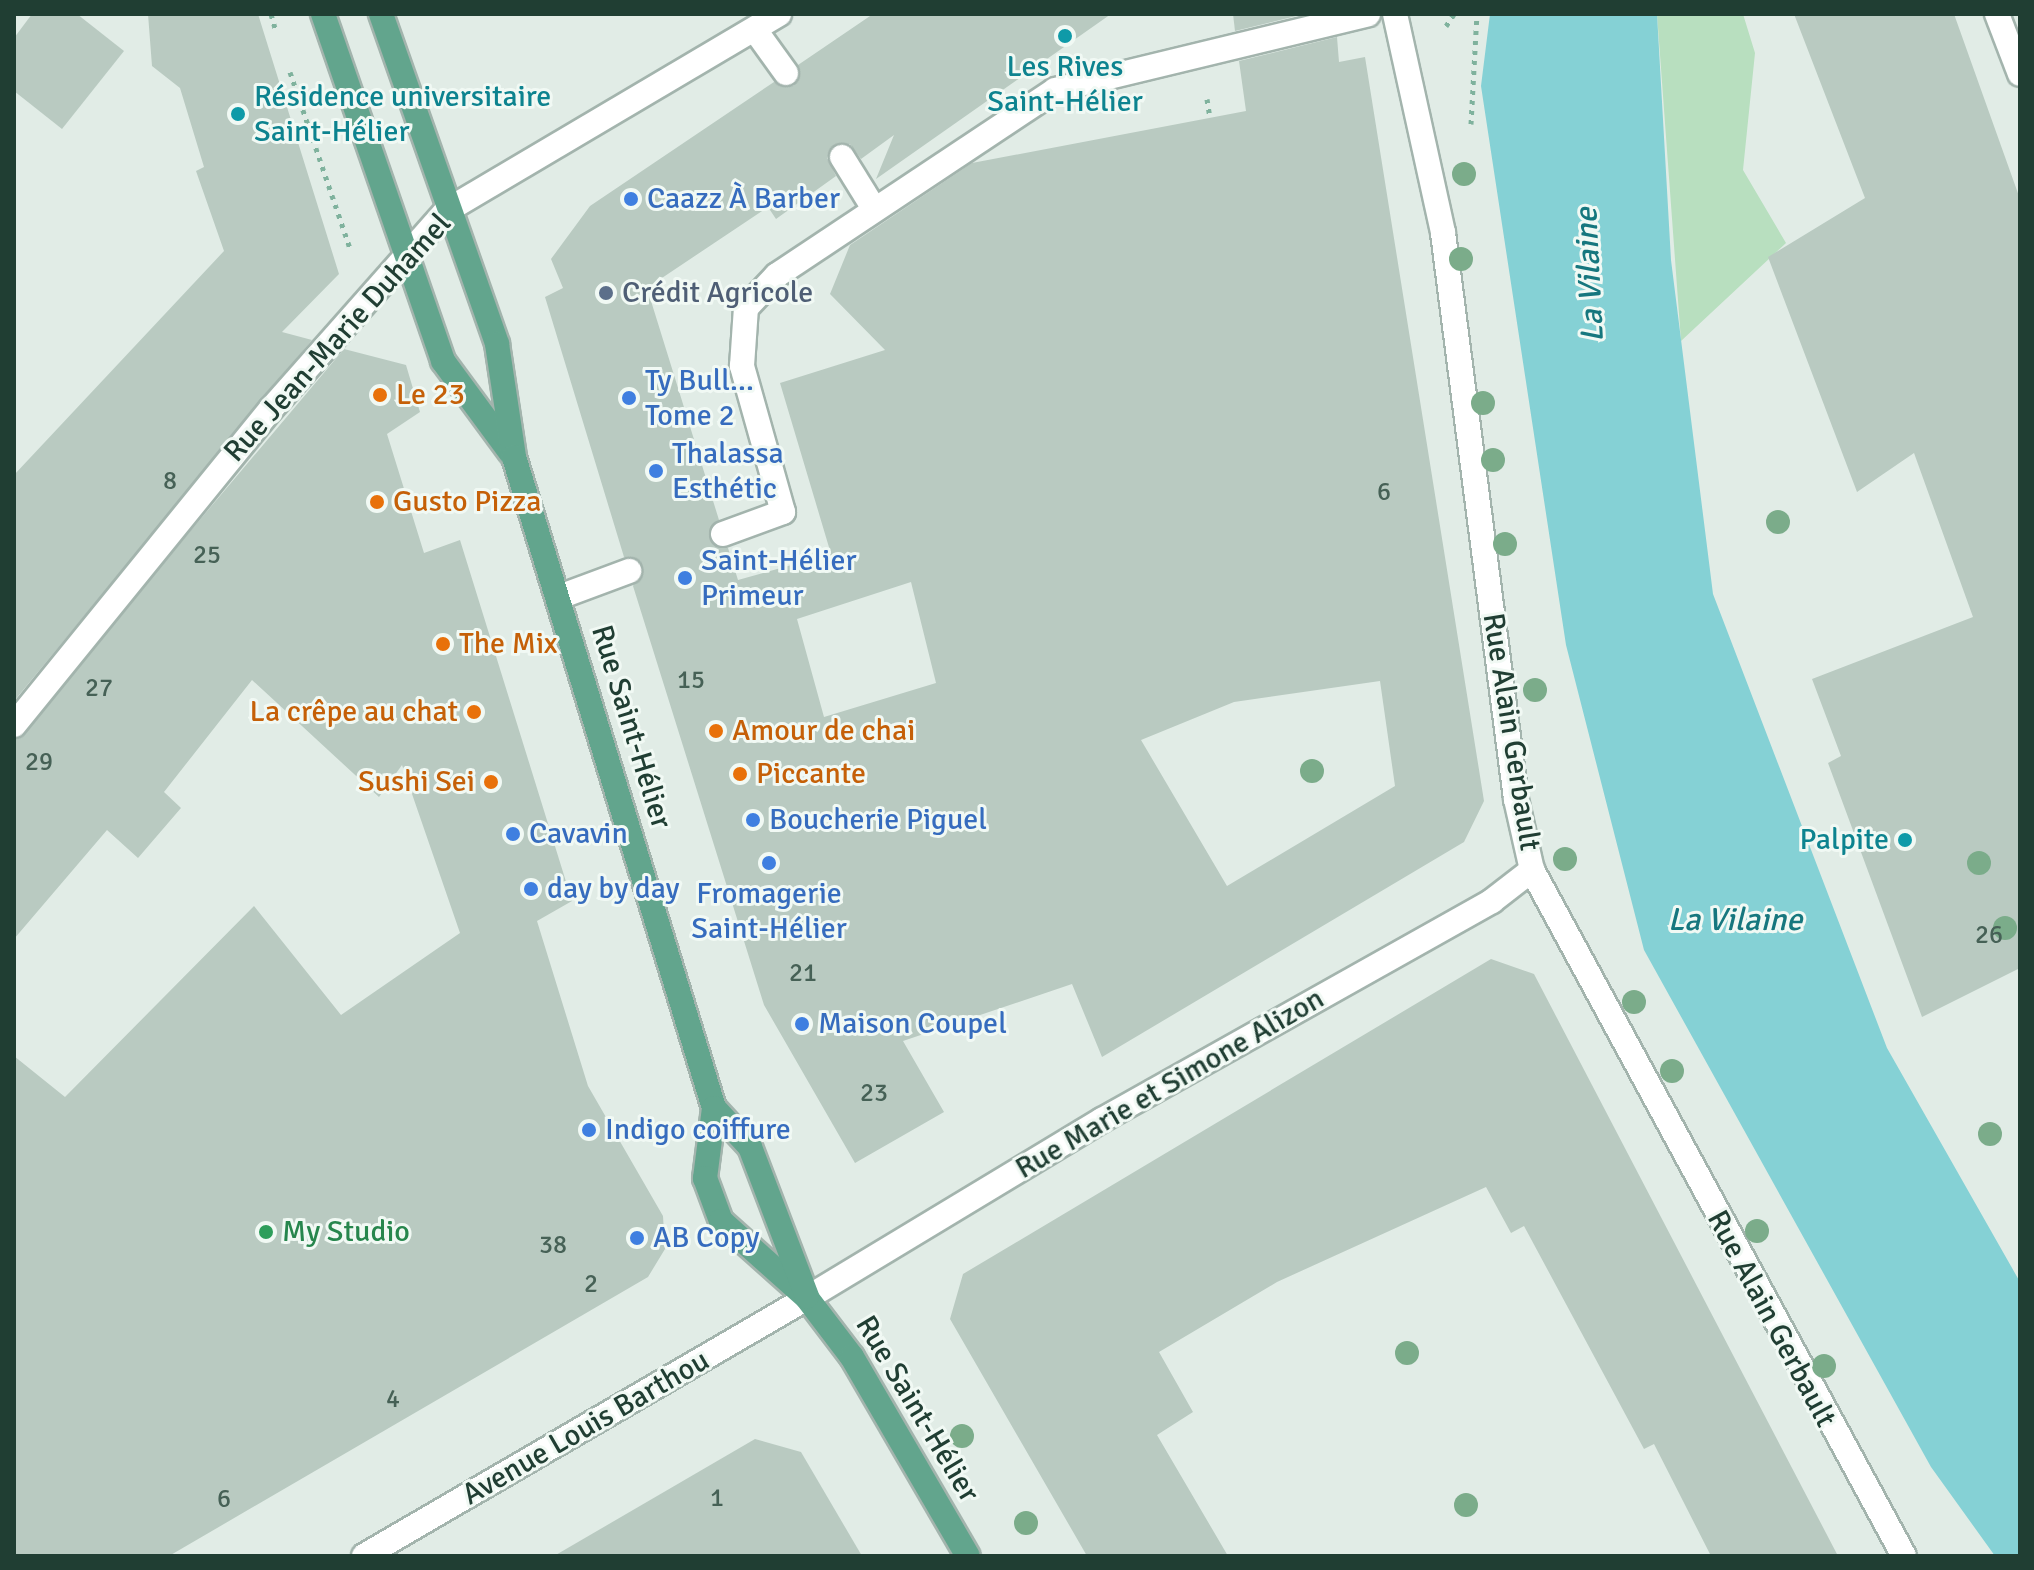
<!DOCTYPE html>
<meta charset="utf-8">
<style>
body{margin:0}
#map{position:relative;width:2034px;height:1570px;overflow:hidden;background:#e1ece6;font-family:Signika,sans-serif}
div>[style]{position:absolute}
.green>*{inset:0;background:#b8dfbf}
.water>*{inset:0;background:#85d1d5}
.building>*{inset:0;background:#b9cac1}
.path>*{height:5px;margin-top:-2.5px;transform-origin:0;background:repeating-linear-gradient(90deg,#7fb29d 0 4px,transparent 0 10px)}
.roads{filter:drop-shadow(2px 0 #a3b4ad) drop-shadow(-2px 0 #a3b4ad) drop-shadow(0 2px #a3b4ad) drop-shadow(0 -2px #a3b4ad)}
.lane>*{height:24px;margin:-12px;padding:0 12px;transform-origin:12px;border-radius:12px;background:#fff}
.street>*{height:24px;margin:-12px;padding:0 12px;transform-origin:12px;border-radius:12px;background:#fff}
.secondary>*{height:24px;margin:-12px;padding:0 12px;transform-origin:12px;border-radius:12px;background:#fff}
.primary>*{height:24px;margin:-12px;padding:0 12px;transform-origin:12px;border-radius:12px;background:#62a58d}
.trees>*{width:24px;height:24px;margin:-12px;border-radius:50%;background:#7bac8a}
.dots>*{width:22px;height:22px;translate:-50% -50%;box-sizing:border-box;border:4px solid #f1f9f4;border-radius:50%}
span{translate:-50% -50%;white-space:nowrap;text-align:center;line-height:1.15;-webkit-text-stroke:6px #f1f9f4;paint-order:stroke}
.number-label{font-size:26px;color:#466156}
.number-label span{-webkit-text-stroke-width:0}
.culture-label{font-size:30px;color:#0d838f}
.left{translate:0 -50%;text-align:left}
.right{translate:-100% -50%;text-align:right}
.shop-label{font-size:30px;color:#366cbe}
.service-label{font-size:30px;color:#4e5e75}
.street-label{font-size:30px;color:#203e33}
.food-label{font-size:30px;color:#c56008}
.leisure-label{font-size:30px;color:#27864d}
.water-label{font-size:32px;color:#16777e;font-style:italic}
.frame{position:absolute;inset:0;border:16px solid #203e33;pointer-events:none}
</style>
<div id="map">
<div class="green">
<div style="clip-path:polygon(1657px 14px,1743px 14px,1755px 53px,1743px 170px,1786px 243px,1681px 341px)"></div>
</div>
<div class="water">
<div style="clip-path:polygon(1490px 14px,1657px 14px,1671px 260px,1713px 594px,1887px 1048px,2020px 1282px,2020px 1556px,1995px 1556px,1931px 1467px,1644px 950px,1566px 645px,1481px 86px)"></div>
</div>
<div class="building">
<div style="clip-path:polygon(32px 14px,77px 14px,124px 51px,62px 129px,14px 91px,14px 38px)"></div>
<div style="clip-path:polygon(148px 14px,258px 14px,339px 274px,282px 332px,312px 340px,14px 701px,14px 475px,224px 251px,196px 171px,204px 167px,180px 88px,152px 66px)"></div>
<div style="clip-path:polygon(evenodd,873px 14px,1111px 14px,876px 179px,894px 135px,861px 159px,850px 144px,835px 144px,827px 158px,836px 176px,776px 219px,768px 207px,647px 288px,719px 520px,709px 538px,728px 548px,738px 580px,831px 554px,780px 383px,885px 350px,830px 294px,850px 245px,972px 163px,1246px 111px,1239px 61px,1337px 37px,1339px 62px,1365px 57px,1484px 801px,1464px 842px,1102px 1057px,1072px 984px,903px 1041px,944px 1112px,855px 1163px,764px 1005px,633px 586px,643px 567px,624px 557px,545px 297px,563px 288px,551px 259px,590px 206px,774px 82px,794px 86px,798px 65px,873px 14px,911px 582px,936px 683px,824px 717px,797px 619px,911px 582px,873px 14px,1380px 681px,1395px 786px,1227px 886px,1141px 740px,1234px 702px,1380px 681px)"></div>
<div style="clip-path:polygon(1233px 14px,1304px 14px,1235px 31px)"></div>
<div style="clip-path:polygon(1794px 14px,1954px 14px,2020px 199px,2020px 968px,1922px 1017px,1828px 763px,1841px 756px,1812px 679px,1973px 617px,1914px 453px,1857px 492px,1768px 257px,1865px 198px)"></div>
<div style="clip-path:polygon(344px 349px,406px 365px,420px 412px,387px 434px,424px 553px,460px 540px,572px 901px,537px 921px,588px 1086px,663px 1216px,665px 1249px,648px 1277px,169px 1556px,14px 1556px,14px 1056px,65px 1097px,254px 906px,341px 1015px,460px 933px,402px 765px,379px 797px,252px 680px,164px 792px,181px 808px,138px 858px,107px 830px,14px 939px,14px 740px)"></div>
<div style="clip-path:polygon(1491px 959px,1534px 974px,1838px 1556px,1711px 1556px,1654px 1444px,1644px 1449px,1524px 1226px,1511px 1233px,1486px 1187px,1277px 1282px,1159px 1352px,1193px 1412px,1157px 1435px,1228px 1556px,1087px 1556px,950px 1319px,963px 1274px)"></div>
<div style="clip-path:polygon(755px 1439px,801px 1452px,862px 1556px,554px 1556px)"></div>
</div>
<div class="path">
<div style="left:271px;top:14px;width:15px;rotate:74deg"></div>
<div style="left:1446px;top:26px;width:14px;rotate:-56deg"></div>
<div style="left:290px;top:72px;width:186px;rotate:71.2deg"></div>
<div style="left:1207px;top:99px;width:19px;rotate:81deg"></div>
<div style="left:1471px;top:124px;width:110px;rotate:-86.9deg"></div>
</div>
<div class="roads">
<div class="lane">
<div style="left:755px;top:30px;width:53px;rotate:54.2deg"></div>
<div style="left:842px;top:157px;width:59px;rotate:58.2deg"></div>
<div style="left:723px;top:534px;width:64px;rotate:-20.1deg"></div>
<div style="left:783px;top:512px;width:152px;rotate:-105.7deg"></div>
<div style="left:742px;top:366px;width:58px;rotate:-86.1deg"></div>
<div style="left:746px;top:308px;width:45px;rotate:-46.8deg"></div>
<div style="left:777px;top:275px;width:334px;rotate:-33.6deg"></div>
<div style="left:1055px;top:90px;width:322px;rotate:-13.6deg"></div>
<div style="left:559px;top:597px;width:75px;rotate:-20.4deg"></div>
</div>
<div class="street">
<div style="left:1395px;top:14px;width:224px;rotate:77.6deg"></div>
<div style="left:1443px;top:233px;width:571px;rotate:82.65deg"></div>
<div style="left:1516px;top:799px;width:73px;rotate:77.3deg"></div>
<div style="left:1532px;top:870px;width:780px;rotate:61.53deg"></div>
<div style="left:1997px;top:14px;width:64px;rotate:69deg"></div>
<div style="left:14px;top:725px;width:407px;rotate:-50.9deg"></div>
<div style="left:271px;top:409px;width:264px;rotate:-48.5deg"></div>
<div style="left:446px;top:211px;width:387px;rotate:-30.6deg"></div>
<div style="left:807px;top:1298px;width:345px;rotate:-31.1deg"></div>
<div style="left:1102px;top:1120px;width:447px;rotate:-29.3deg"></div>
<div style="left:1492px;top:901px;width:51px;rotate:-37.8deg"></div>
</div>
<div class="secondary">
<div style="left:364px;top:1556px;width:513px;rotate:-30.22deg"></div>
</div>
<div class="primary">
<div style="left:323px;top:14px;width:367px;rotate:70.9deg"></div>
<div style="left:443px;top:361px;width:113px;rotate:53.6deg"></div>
<div style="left:381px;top:14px;width:350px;rotate:70.6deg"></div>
<div style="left:497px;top:344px;width:114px;rotate:81.4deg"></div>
<div style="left:514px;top:457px;width:681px;rotate:72.92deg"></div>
<div style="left:714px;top:1108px;width:71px;rotate:97.3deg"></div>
<div style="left:705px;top:1178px;width:46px;rotate:69.6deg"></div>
<div style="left:721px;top:1221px;width:115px;rotate:41.8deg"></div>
<div style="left:807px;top:1298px;width:74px;rotate:52.7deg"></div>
<div style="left:852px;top:1357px;width:230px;rotate:59.8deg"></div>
<div style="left:714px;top:1108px;width:53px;rotate:47.3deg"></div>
<div style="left:750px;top:1147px;width:160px;rotate:69.1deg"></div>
</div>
</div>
<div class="trees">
<div style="left:1464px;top:174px"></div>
<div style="left:1461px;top:259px"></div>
<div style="left:1483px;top:403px"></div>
<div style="left:1493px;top:460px"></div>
<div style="left:1778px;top:522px"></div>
<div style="left:1505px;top:544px"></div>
<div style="left:1535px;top:690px"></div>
<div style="left:1312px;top:771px"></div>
<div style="left:1565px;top:859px"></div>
<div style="left:1979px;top:863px"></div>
<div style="left:2005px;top:928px"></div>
<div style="left:1634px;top:1002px"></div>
<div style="left:1672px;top:1071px"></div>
<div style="left:1990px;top:1134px"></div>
<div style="left:1757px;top:1231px"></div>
<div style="left:1407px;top:1353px"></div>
<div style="left:1824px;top:1366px"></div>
<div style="left:962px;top:1436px"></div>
<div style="left:1466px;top:1505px"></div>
<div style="left:1026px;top:1523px"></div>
</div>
<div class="dots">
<div style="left:1065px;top:36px;background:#0f9aa8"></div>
<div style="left:238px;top:114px;background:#0f9aa8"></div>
<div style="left:631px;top:199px;background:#3f7fe0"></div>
<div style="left:606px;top:293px;background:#5c6f8a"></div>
<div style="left:380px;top:395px;background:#e8710a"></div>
<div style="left:629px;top:398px;background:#3f7fe0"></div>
<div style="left:656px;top:471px;background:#3f7fe0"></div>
<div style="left:377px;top:502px;background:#e8710a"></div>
<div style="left:685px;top:578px;background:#3f7fe0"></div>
<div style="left:443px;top:644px;background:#e8710a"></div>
<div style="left:474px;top:712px;background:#e8710a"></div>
<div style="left:716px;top:731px;background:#e8710a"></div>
<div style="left:740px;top:774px;background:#e8710a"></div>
<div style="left:491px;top:782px;background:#e8710a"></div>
<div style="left:753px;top:820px;background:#3f7fe0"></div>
<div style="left:513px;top:834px;background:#3f7fe0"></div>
<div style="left:1905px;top:840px;background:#0f9aa8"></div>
<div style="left:769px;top:863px;background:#3f7fe0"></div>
<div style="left:531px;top:889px;background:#3f7fe0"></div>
<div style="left:802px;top:1024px;background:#3f7fe0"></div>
<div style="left:589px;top:1130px;background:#3f7fe0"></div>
<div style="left:266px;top:1232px;background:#2e9e5b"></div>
<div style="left:637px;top:1238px;background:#3f7fe0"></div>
</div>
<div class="number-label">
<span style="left:170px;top:482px">8</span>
<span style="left:1384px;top:493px">6</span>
<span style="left:207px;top:556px">25</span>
<span style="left:691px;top:681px">15</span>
<span style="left:99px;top:689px">27</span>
<span style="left:39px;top:763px">29</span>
<span style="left:1989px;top:936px">26</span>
<span style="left:803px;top:974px">21</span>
<span style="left:874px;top:1094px">23</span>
<span style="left:553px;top:1246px">38</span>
<span style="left:591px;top:1285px">2</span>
<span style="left:393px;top:1400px">4</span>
<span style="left:717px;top:1499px">1</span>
<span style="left:224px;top:1500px">6</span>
</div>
<div class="culture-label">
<span style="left:1065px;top:84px">Les Rives<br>Saint-Hélier</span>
<span class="left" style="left:254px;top:114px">Résidence universitaire<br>Saint-Hélier</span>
<span class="right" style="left:1889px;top:840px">Palpite</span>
</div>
<div class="shop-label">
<span class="left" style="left:647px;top:199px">Caazz À Barber</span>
<span class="left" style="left:645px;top:398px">Ty Bull...<br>Tome 2</span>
<span class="left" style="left:672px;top:471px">Thalassa<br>Esthétic</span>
<span class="left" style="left:701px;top:578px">Saint-Hélier<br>Primeur</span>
<span class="left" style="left:769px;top:820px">Boucherie Piguel</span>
<span class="left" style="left:529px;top:834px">Cavavin</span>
<span class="left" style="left:547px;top:889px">day by day</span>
<span style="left:769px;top:911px">Fromagerie<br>Saint-Hélier</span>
<span class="left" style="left:818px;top:1024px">Maison Coupel</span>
<span class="left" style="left:605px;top:1130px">Indigo coiffure</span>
<span class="left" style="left:653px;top:1238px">AB Copy</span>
</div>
<div class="service-label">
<span class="left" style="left:622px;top:293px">Crédit Agricole</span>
</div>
<div class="street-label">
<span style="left:338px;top:338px;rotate:-48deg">Rue Jean-Marie Duhamel</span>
<span style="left:631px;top:727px;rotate:73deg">Rue Saint-Hélier</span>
<span style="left:1511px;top:732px;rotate:81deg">Rue Alain Gerbault</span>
<span style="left:1170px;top:1084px;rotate:-30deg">Rue Marie et Simone Alizon</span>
<span style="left:1771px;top:1319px;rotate:62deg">Rue Alain Gerbault</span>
<span style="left:917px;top:1409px;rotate:59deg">Rue Saint-Hélier</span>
<span style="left:586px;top:1428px;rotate:-30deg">Avenue Louis Barthou</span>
</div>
<div class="food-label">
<span class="left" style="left:396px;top:395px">Le 23</span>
<span class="left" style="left:393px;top:502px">Gusto Pizza</span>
<span class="left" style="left:459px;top:644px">The Mix</span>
<span class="right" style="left:458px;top:712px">La crêpe au chat</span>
<span class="left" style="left:732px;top:731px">Amour de chai</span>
<span class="left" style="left:756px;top:774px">Piccante</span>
<span class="right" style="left:475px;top:782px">Sushi Sei</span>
</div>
<div class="leisure-label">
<span class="left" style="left:282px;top:1232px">My Studio</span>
</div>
<div class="water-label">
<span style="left:1590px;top:275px;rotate:-93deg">La Vilaine</span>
<span style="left:1735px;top:920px">La Vilaine</span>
</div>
<div class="frame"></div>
</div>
